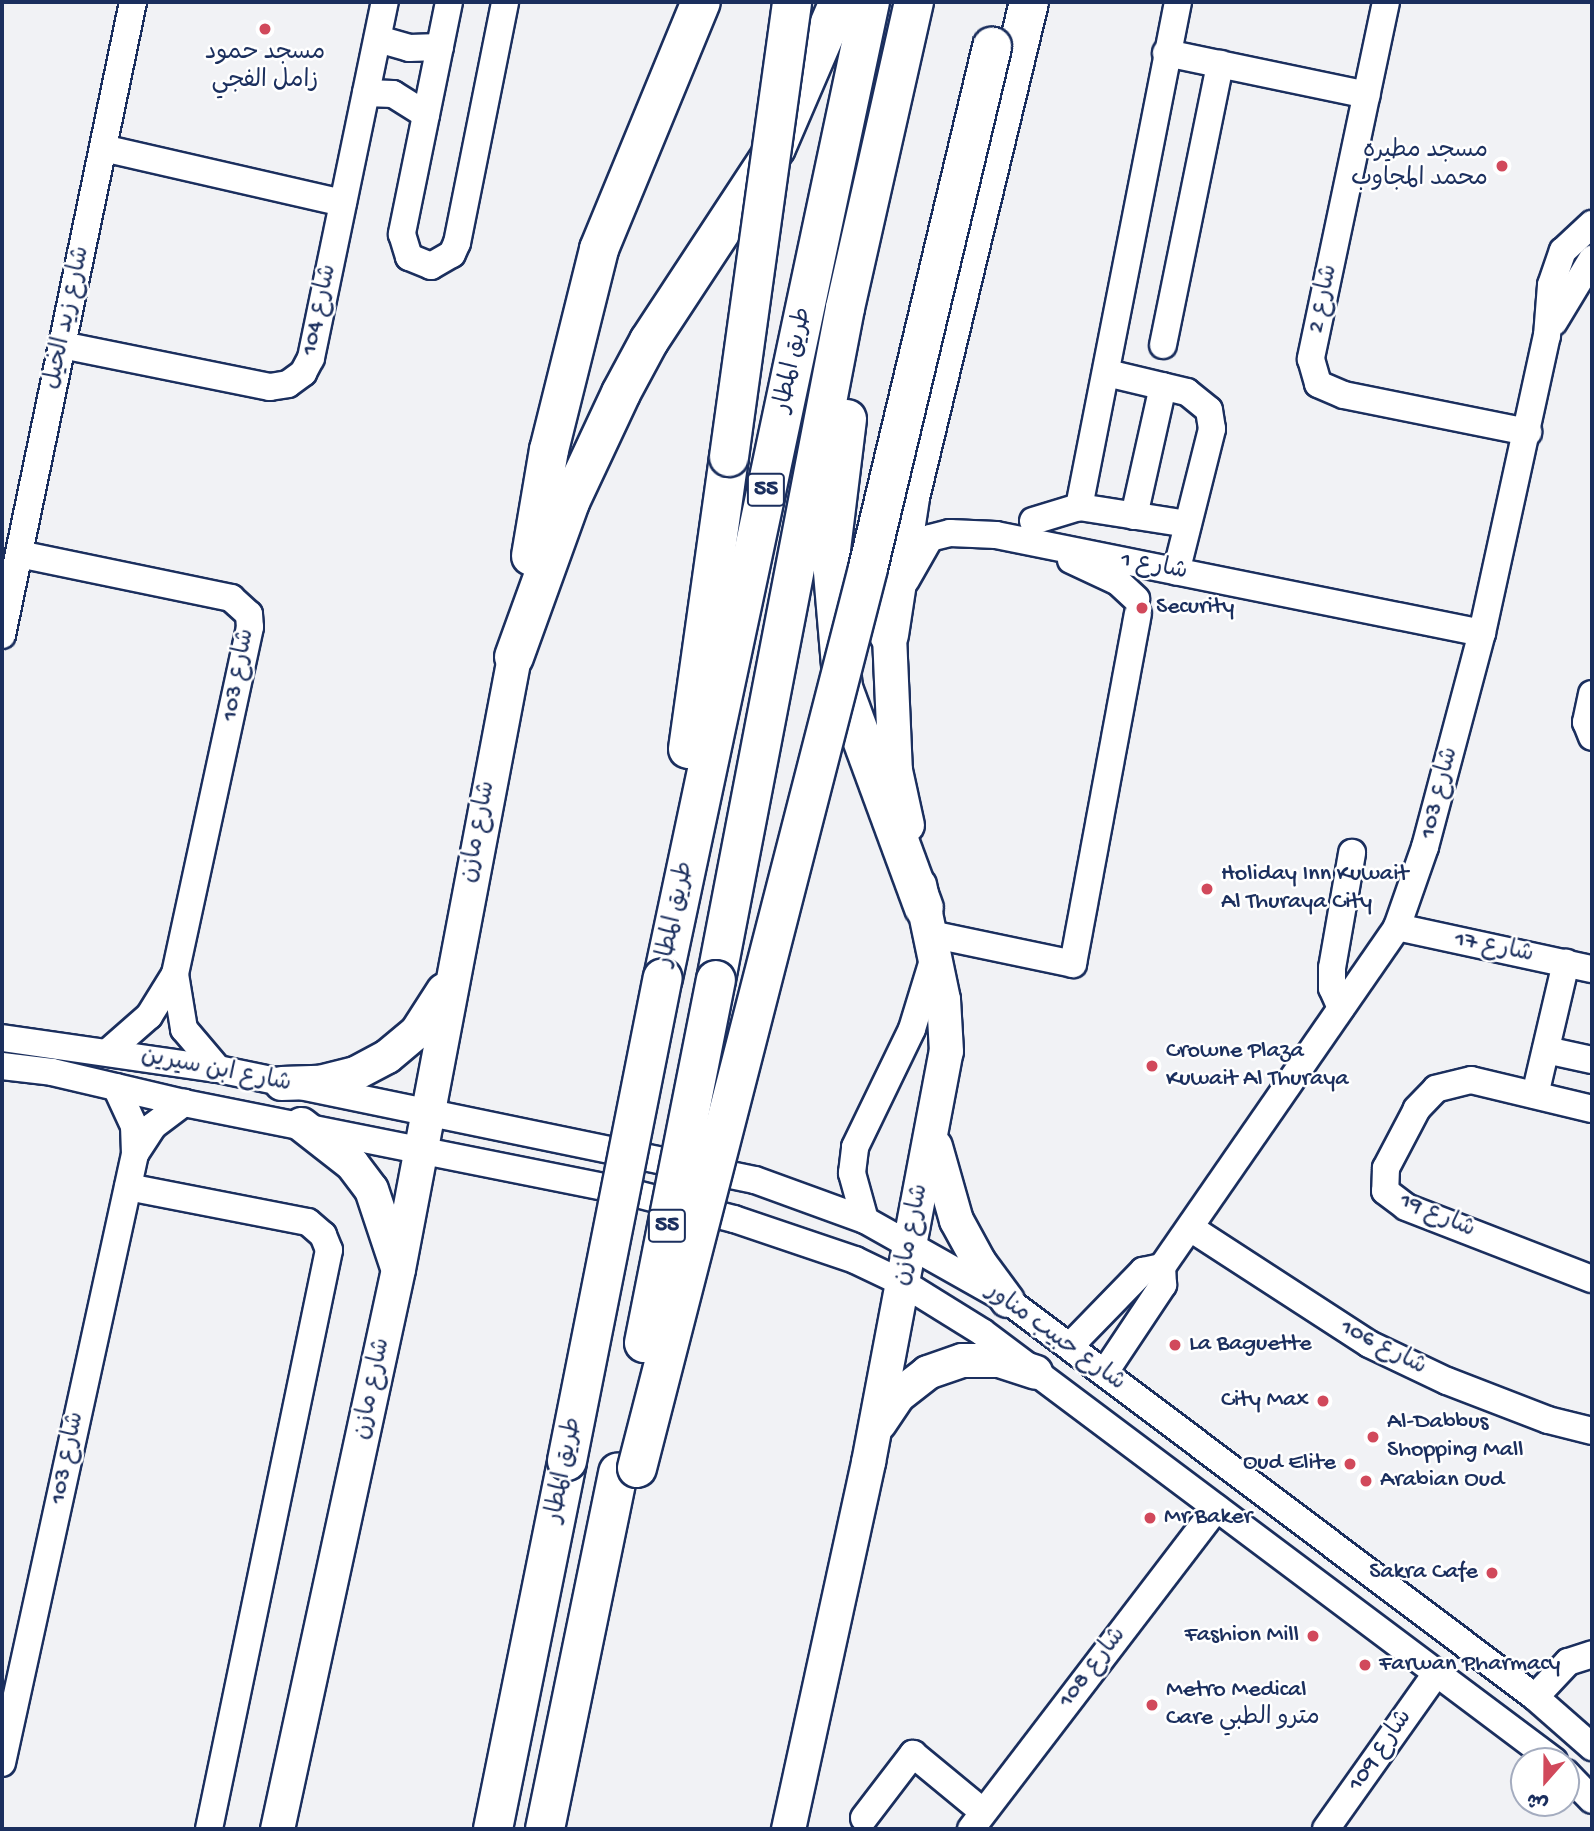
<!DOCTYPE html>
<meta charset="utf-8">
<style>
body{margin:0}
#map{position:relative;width:1594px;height:1831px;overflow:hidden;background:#f1f2f5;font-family:"Gochi Hand","Playpen Sans Arabic",sans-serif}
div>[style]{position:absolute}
.roads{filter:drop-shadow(2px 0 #1b2f5e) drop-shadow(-2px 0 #1b2f5e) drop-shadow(0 2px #1b2f5e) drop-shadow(0 -2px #1b2f5e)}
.minor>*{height:26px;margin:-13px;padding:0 13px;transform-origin:13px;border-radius:13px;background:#fff}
.major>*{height:33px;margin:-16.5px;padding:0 16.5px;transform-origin:16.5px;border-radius:16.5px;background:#fff}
.highway>*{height:38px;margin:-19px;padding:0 19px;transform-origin:19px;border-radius:19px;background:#fff}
.bridges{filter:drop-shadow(2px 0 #1b2f5e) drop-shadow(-2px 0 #1b2f5e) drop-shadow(0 2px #1b2f5e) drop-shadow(0 -2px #1b2f5e)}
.highway-bridge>*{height:38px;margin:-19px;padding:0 19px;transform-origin:19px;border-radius:19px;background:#fff}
.dots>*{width:19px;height:19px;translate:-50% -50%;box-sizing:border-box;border:4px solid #fff;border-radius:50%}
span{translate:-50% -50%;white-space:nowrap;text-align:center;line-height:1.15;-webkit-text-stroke:5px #fff;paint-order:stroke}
.shield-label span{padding:2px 5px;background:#fff;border:2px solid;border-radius:5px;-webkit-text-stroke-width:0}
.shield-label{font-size:23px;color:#1b2f5e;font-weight:700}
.poi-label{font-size:24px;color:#1b2f5e}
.right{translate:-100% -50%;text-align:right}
.left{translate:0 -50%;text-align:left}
.street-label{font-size:24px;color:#1b2f5e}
.frame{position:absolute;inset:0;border:4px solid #1b2f5e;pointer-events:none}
.north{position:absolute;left:1510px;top:1747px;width:70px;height:70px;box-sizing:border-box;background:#fff;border:2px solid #a4acbf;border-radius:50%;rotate:201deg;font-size:19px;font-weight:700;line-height:28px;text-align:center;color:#1b2f5e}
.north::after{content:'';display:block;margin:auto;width:24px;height:32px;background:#d1495b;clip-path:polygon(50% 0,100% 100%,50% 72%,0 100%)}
</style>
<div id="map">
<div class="roads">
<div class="minor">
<div style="left:449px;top:2px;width:237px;rotate:101.5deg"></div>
<div style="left:402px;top:234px;width:24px;rotate:73deg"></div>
<div style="left:409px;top:257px;width:24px;rotate:22deg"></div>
<div style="left:431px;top:266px;width:24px;rotate:-30deg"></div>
<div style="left:452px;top:254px;width:12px;rotate:-66deg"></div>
<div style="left:457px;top:243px;width:246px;rotate:-78.7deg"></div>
<div style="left:1178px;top:2px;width:515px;rotate:101.09deg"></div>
<div style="left:1079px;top:507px;width:110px;rotate:8.9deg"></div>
<div style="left:1386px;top:2px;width:365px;rotate:101.9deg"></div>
<div style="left:1311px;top:359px;width:26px;rotate:74deg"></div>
<div style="left:1318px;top:384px;width:28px;rotate:23deg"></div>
<div style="left:1344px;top:395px;width:188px;rotate:11.4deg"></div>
<div style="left:378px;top:39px;width:32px;rotate:16deg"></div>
<div style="left:409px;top:48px;width:31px;rotate:-2deg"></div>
<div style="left:1166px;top:53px;width:205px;rotate:11.8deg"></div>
<div style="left:366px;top:93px;width:27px;rotate:2deg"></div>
<div style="left:393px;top:94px;width:39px;rotate:32deg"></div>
<div style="left:103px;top:148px;width:246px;rotate:12.9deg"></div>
<div style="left:1554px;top:322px;width:74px;rotate:-58.9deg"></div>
<div style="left:62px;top:345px;width:212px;rotate:11.4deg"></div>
<div style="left:270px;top:387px;width:18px;rotate:-9deg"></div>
<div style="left:288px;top:384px;width:19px;rotate:-36deg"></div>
<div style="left:303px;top:373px;width:17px;rotate:-62deg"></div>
<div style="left:311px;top:358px;width:364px;rotate:-78.3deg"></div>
<div style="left:1163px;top:345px;width:287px;rotate:-78.5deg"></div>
<div style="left:1107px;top:373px;width:82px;rotate:13.4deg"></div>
<div style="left:1187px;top:392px;width:28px;rotate:39deg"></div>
<div style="left:1209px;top:410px;width:19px;rotate:81deg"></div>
<div style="left:1212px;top:429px;width:147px;rotate:104.1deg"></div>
<div style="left:1134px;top:516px;width:133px;rotate:-77.4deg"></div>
<div style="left:1033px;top:521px;width:48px;rotate:-16.9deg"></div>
<div style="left:19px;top:554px;width:217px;rotate:11.7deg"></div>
<div style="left:231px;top:598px;width:24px;rotate:42deg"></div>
<div style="left:249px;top:614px;width:13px;rotate:86deg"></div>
<div style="left:250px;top:627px;width:355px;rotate:102.2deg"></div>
<div style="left:175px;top:974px;width:56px;rotate:80.7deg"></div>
<div style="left:184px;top:1029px;width:52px;rotate:49.6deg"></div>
<div style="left:1071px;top:560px;width:52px;rotate:25.1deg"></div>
<div style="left:1118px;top:582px;width:25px;rotate:43deg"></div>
<div style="left:906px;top:580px;width:48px;rotate:-60.3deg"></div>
<div style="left:930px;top:538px;width:21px;rotate:-14deg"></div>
<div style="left:950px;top:533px;width:46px;rotate:2.5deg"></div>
<div style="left:996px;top:535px;width:496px;rotate:11.4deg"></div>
<div style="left:2px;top:635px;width:646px;rotate:-78.31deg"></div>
<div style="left:1592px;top:694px;width:29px;rotate:102deg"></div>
<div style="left:1586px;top:722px;width:16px;rotate:68deg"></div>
<div style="left:1397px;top:927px;width:199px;rotate:12.2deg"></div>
<div style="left:930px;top:934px;width:146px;rotate:11.8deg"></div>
<div style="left:1073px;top:964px;width:356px;rotate:-79.5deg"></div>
<div style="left:1341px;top:1008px;width:22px;rotate:-114deg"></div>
<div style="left:1332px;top:988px;width:20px;rotate:-90deg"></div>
<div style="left:1332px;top:968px;width:117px;rotate:-80.1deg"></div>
<div style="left:2px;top:1038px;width:218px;rotate:8.2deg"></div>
<div style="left:218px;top:1069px;width:548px;rotate:11.68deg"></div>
<div style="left:755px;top:1180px;width:117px;rotate:20deg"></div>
<div style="left:865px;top:1220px;width:163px;rotate:29.4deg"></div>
<div style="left:1007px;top:1300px;width:661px;rotate:36.94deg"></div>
<div style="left:1535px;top:1697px;width:76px;rotate:41.3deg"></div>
<div style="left:1546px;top:1050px;width:47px;rotate:12.3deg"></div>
<div style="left:109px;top:1051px;width:53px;rotate:-41.2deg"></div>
<div style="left:149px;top:1016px;width:49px;rotate:-58.2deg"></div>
<div style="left:2px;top:1066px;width:50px;rotate:6.8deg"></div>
<div style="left:52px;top:1072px;width:136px;rotate:13.2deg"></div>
<div style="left:184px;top:1103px;width:446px;rotate:11.3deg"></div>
<div style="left:621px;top:1190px;width:117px;rotate:14.4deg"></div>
<div style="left:734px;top:1219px;width:128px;rotate:18.7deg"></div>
<div style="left:855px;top:1260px;width:53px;rotate:25.6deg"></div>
<div style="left:903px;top:1283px;width:93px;rotate:31.8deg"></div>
<div style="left:982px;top:1332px;width:715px;rotate:36.87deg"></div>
<div style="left:1535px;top:1095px;width:136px;rotate:-76.8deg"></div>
<div style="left:1592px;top:1109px;width:124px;rotate:-166.5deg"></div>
<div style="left:1471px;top:1080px;width:36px;rotate:166deg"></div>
<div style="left:1436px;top:1089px;width:28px;rotate:134deg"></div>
<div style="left:1417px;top:1109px;width:67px;rotate:117.7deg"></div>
<div style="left:1386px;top:1168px;width:23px;rotate:92deg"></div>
<div style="left:1385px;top:1191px;width:26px;rotate:37deg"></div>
<div style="left:1406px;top:1207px;width:199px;rotate:21.2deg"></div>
<div style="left:135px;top:1154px;width:33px;rotate:-57deg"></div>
<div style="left:153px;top:1126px;width:39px;rotate:-37deg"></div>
<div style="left:128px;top:1187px;width:183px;rotate:11deg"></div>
<div style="left:308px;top:1222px;width:20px;rotate:41deg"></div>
<div style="left:323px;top:1235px;width:16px;rotate:68deg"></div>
<div style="left:329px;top:1250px;width:591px;rotate:101.71deg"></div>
<div style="left:865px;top:1220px;width:49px;rotate:-105.5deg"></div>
<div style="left:852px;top:1173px;width:26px;rotate:-83deg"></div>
<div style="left:855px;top:1147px;width:131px;rotate:-64.2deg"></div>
<div style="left:912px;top:1029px;width:75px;rotate:-73deg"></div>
<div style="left:1192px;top:1229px;width:211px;rotate:33deg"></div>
<div style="left:1369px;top:1344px;width:86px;rotate:25.4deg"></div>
<div style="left:1447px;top:1381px;width:108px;rotate:21.1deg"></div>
<div style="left:1548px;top:1420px;width:45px;rotate:14deg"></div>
<div style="left:1070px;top:1346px;width:105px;rotate:-45.8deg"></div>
<div style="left:1143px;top:1271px;width:19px;rotate:-12deg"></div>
<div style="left:1105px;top:1372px;width:105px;rotate:-56.3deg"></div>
<div style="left:1163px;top:1285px;width:18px;rotate:-93deg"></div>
<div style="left:1162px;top:1267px;width:413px;rotate:-55.3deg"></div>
<div style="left:1397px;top:927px;width:85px;rotate:-70.7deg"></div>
<div style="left:1425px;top:847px;width:221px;rotate:-75.1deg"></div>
<div style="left:1482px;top:633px;width:304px;rotate:-77.7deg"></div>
<div style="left:1547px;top:336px;width:51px;rotate:-85.5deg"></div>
<div style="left:1551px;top:285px;width:36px;rotate:-71deg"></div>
<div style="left:1563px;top:251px;width:40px;rotate:-43deg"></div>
<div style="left:1535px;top:1697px;width:48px;rotate:-46.7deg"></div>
<div style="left:1568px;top:1662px;width:25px;rotate:-18deg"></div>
<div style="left:2px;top:1763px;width:623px;rotate:-77.68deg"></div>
<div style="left:135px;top:1154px;width:28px;rotate:-92deg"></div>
<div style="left:134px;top:1126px;width:43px;rotate:-114.8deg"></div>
<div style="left:1566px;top:1773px;width:37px;rotate:46deg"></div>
<div style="left:864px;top:1818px;width:81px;rotate:-52.6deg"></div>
<div style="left:913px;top:1754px;width:88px;rotate:39.5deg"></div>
<div style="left:971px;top:1829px;width:404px;rotate:-52.6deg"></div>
<div style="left:1326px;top:1829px;width:192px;rotate:-54.7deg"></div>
</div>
<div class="major">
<div style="left:889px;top:635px;width:135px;rotate:87.5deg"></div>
<div style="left:895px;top:770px;width:56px;rotate:77.7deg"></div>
<div style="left:281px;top:1083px;width:38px;rotate:-2deg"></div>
<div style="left:319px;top:1082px;width:37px;rotate:-14deg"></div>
<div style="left:355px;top:1073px;width:36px;rotate:-28deg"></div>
<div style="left:387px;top:1056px;width:38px;rotate:-40deg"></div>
<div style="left:416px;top:1032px;width:50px;rotate:-57.3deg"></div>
<div style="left:301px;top:1124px;width:65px;rotate:38.1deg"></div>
<div style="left:352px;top:1164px;width:31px;rotate:53deg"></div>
<div style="left:371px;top:1189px;width:79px;rotate:71.6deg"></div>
<div style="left:935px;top:1146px;width:77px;rotate:74.2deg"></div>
<div style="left:956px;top:1220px;width:48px;rotate:61.3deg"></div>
<div style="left:979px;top:1262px;width:47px;rotate:53.6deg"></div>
<div style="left:879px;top:1423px;width:34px;rotate:-56deg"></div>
<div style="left:898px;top:1395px;width:37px;rotate:-38deg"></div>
<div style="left:927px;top:1372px;width:37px;rotate:-19deg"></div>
<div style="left:962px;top:1360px;width:37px"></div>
<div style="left:999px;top:1360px;width:38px;rotate:18deg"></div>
<div style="left:277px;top:1829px;width:573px;rotate:-77.81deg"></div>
<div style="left:398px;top:1269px;width:623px;rotate:-79.27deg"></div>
<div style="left:788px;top:1829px;width:376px;rotate:-77.7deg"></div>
<div style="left:868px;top:1462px;width:418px;rotate:-79.3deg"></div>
<div style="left:946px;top:1051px;width:52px;rotate:-93.3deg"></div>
<div style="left:943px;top:999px;width:117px;rotate:-101.8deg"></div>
</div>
<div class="highway">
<div style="left:847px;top:419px;width:131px;rotate:97deg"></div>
<div style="left:831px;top:549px;width:140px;rotate:85.1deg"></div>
<div style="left:843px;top:688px;width:234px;rotate:69.8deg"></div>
<div style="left:531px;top:556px;width:108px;rotate:-80.4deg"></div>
<div style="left:549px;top:450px;width:207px;rotate:-76deg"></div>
<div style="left:599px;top:249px;width:267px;rotate:-67.6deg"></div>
<div style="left:889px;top:635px;width:140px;rotate:-81.3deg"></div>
<div style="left:910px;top:497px;width:509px;rotate:-76.48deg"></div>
<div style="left:514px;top:657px;width:165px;rotate:-70.1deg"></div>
<div style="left:570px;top:502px;width:120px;rotate:-64.9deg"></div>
<div style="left:621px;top:393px;width:59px;rotate:-61.7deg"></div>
<div style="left:649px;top:341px;width:231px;rotate:-56.7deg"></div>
<div style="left:776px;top:148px;width:159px;rotate:-66.7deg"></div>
<div style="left:688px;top:749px;width:295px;rotate:-82deg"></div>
<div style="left:663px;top:978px;width:998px;rotate:-78.03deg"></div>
<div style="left:716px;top:980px;width:684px;rotate:-79.13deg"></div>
<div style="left:845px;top:308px;width:314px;rotate:-77.3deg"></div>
<div style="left:493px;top:1829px;width:375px;rotate:-78.6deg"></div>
<div style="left:545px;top:1829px;width:364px;rotate:-78.4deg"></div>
</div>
</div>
<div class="bridges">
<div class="highway-bridge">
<div style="left:729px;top:457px;width:459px;rotate:-82.1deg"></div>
<div style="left:644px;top:1343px;width:370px;rotate:-78.8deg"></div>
<div style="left:567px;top:1461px;width:492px;rotate:-78.8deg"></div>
<div style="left:637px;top:1468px;width:929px;rotate:-75.6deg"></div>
<div style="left:868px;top:568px;width:536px;rotate:-76.61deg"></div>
</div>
</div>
<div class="dots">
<div style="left:265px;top:29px;background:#d1495b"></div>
<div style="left:1502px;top:166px;background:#d1495b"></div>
<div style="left:1142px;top:608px;background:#d1495b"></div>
<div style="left:1207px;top:889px;background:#d1495b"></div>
<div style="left:1152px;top:1066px;background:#d1495b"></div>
<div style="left:1175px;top:1345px;background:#d1495b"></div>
<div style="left:1323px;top:1401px;background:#d1495b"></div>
<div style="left:1373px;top:1437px;background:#d1495b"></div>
<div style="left:1350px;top:1464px;background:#d1495b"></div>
<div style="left:1366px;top:1481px;background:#d1495b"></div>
<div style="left:1150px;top:1518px;background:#d1495b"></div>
<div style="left:1492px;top:1573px;background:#d1495b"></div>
<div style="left:1313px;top:1636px;background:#d1495b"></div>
<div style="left:1365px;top:1665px;background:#d1495b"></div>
<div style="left:1152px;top:1705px;background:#d1495b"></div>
</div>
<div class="shield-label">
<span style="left:766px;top:490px">55</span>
<span style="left:667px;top:1226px">55</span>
</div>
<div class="poi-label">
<span style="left:265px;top:68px">مسجد حمود<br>زامل الفجي</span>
<span class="right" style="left:1488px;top:166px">مسجد مطيره<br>محمد المجاوب</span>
<span class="left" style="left:1156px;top:608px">Security</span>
<span class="left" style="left:1221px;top:889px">Holiday Inn Kuwait<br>Al Thuraya City</span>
<span class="left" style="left:1166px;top:1066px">Crowne Plaza<br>Kuwait Al Thuraya</span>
<span class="left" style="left:1189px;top:1345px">La Baguette</span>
<span class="right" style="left:1309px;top:1401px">City Max</span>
<span class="left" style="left:1387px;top:1437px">Al-Dabbus<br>Shopping Mall</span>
<span class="right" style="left:1336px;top:1464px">Oud Elite</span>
<span class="left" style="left:1380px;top:1481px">Arabian Oud</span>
<span class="left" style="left:1164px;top:1518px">Mr Baker</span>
<span class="right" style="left:1478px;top:1573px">Sakra Cafe</span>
<span class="right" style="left:1299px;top:1636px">Fashion Mill</span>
<span class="left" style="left:1379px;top:1665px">Farwan Pharmacy</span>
<span class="left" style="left:1166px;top:1705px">Metro Medical<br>Care مترو الطبي</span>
</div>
<div class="street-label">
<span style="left:1324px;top:299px;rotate:-78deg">شارع 2</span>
<span style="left:320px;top:310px;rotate:-77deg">شارع 104</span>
<span style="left:68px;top:318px;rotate:-78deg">شارع زيد الخيل</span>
<span style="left:794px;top:360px;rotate:-78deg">طريق المطار</span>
<span style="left:1154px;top:567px;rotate:11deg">شارع 1</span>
<span style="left:239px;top:675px;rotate:-79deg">شارع 103</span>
<span style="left:1440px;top:793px;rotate:-75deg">شارع 103</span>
<span style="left:479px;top:832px;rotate:-79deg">شارع مازن</span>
<span style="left:676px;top:914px;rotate:-78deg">طريق المطار</span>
<span style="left:1494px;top:948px;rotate:12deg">شارع 17</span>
<span style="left:216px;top:1071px;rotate:11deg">شارع ابن سيرين</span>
<span style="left:1437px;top:1216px;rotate:24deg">شارع 19</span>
<span style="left:912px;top:1235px;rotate:-79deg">شارع مازن</span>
<span style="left:1055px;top:1338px;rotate:36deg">شارع حبيب مناور</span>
<span style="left:1383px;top:1348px;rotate:28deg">شارع 106</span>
<span style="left:373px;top:1389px;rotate:-78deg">شارع مازن</span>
<span style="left:68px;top:1458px;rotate:-78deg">شارع 103</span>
<span style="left:565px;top:1470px;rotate:-79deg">طريق المطار</span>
<span style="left:1093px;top:1668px;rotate:-52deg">شارع 108</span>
<span style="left:1381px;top:1751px;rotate:-55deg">شارع 109</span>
</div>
<div class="frame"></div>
<div class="north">ش</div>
</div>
